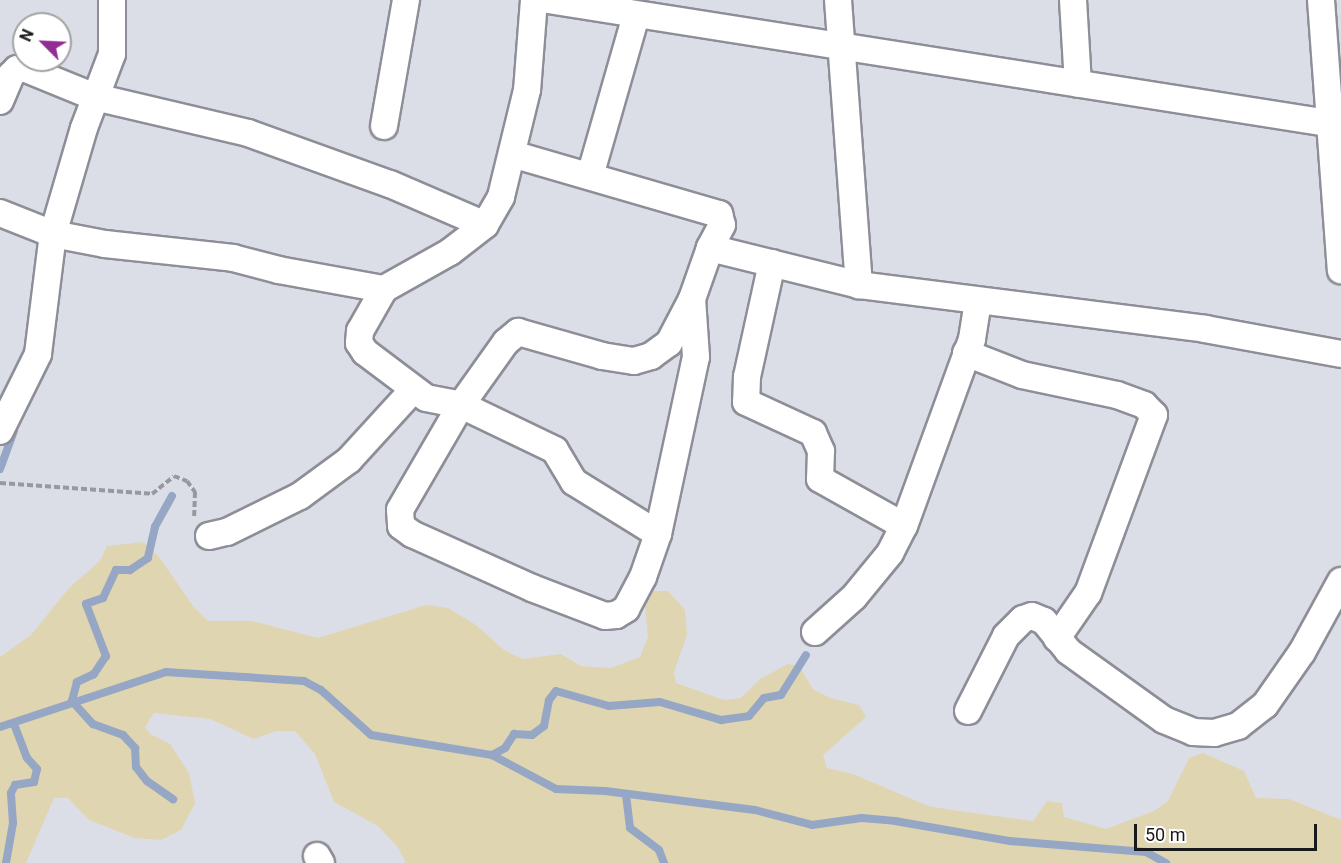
<!DOCTYPE html>
<style>
body{margin:0}
#map{position:relative;width:1341px;height:863px;overflow:hidden;background:#dcdee7;font-family:Roboto,sans-serif}
div>[style]{position:absolute}
.sand>*{inset:0;background:#dfd5b1}
.stream>*{height:8px;margin:-4px;padding:0 4px;transform-origin:4px;border-radius:4px;background:#96a6c5}
.path>*{height:4px;margin-top:-2px;transform-origin:0;background:repeating-linear-gradient(90deg,#9899a0 0 6px,transparent 0 9px)}
.roads{filter:drop-shadow(2px 0 #8d8e97) drop-shadow(-2px 0 #8d8e97) drop-shadow(0 2px #8d8e97) drop-shadow(0 -2px #8d8e97)}
.street>*{height:26px;margin:-13px;padding:0 13px;transform-origin:13px;border-radius:13px;background:#fff}
span{translate:-50% -50%;white-space:nowrap;text-align:center;line-height:1.15;-webkit-text-stroke:6px #fff;paint-order:stroke}
.north{position:absolute;left:12px;top:12px;width:60px;height:60px;box-sizing:border-box;background:#fff;border:2px solid #a3a3a4;border-radius:50%;rotate:294deg;font-size:16px;font-weight:700;line-height:24px;text-align:center;color:#18191c}
.north::after{content:'';display:block;margin:auto;width:21px;height:27px;background:#922d93;clip-path:polygon(50% 0,100% 100%,50% 72%,0 100%)}
.scale{position:absolute;left:1134px;top:824px;width:183px;height:27px;box-sizing:border-box;border:3px solid #18191c;border-top:0;padding-left:8px;font-size:18px;line-height:21px;white-space:nowrap;color:#18191c;-webkit-text-stroke:4px #fff;paint-order:stroke}
</style>
<div id="map">
<div class="sand">
<div style="clip-path:polygon(143px 542px,159px 557px,193px 606px,208px 621px,252px 621px,318px 638px,426px 605px,448px 608px,476px 625px,504px 650px,523px 659px,561px 654px,581px 666px,611px 668px,640px 657px,648px 637px,645px 607px,653px 591px,668px 591px,685px 610px,687px 635px,674px 672px,676px 683px,724px 700px,741px 698px,760px 679px,788px 664px,799px 666px,813px 689px,830px 698px,859px 705px,866px 717px,823px 755px,827px 768px,853px 774px,928px 806px,952px 810px,1033px 821px,1047px 801px,1062px 803px,1064px 817px,1106px 829px,1154px 811px,1168px 801px,1189px 758px,1203px 753px,1244px 771px,1256px 798px,1289px 799px,1341px 820px,1341px 863px,406px 863px,397px 846px,378px 826px,334px 802px,315px 754px,295px 731px,276px 731px,254px 739px,210px 719px,154px 713px,145px 727px,150px 734px,170px 744px,189px 773px,195px 803px,181px 830px,161px 840px,135px 838px,89px 820px,68px 798px,54px 798px,26px 863px,0 863px,0 657px,31px 635px,69px 588px,100px 561px,107px 546px)"></div>
</div>
<div class="stream">
<div style="left:0;top:469px;width:40px;rotate:-69.8deg"></div>
<div style="left:172px;top:496px;width:35px;rotate:119deg"></div>
<div style="left:155px;top:527px;width:32px;rotate:103deg"></div>
<div style="left:148px;top:558px;width:22px;rotate:146deg"></div>
<div style="left:130px;top:570px;width:14px;rotate:180deg"></div>
<div style="left:116px;top:570px;width:31px;rotate:115deg"></div>
<div style="left:103px;top:598px;width:18px;rotate:161deg"></div>
<div style="left:86px;top:604px;width:56px;rotate:69deg"></div>
<div style="left:106px;top:656px;width:22px;rotate:124deg"></div>
<div style="left:94px;top:674px;width:19px;rotate:155deg"></div>
<div style="left:77px;top:682px;width:20px;rotate:105deg"></div>
<div style="left:72px;top:701px;width:31px;rotate:48deg"></div>
<div style="left:93px;top:724px;width:32px;rotate:20deg"></div>
<div style="left:123px;top:735px;width:18px;rotate:47deg"></div>
<div style="left:135px;top:748px;width:19px;rotate:87deg"></div>
<div style="left:136px;top:767px;width:18px;rotate:52deg"></div>
<div style="left:147px;top:781px;width:32px;rotate:35deg"></div>
<div style="left:0;top:727px;width:175px;rotate:-18.3deg"></div>
<div style="left:166px;top:672px;width:138px;rotate:3.7deg"></div>
<div style="left:304px;top:681px;width:19px;rotate:28deg"></div>
<div style="left:321px;top:690px;width:67px;rotate:42deg"></div>
<div style="left:371px;top:735px;width:123px;rotate:9.4deg"></div>
<div style="left:492px;top:755px;width:72px;rotate:28deg"></div>
<div style="left:556px;top:789px;width:49px;rotate:2.3deg"></div>
<div style="left:605px;top:791px;width:151px;rotate:7.2deg"></div>
<div style="left:755px;top:810px;width:59px;rotate:14.7deg"></div>
<div style="left:812px;top:825px;width:50px;rotate:-8deg"></div>
<div style="left:862px;top:818px;width:33px;rotate:5deg"></div>
<div style="left:895px;top:821px;width:117px;rotate:9.9deg"></div>
<div style="left:1010px;top:841px;width:136px;rotate:4.6deg"></div>
<div style="left:1146px;top:852px;width:23px;rotate:29deg"></div>
<div style="left:492px;top:755px;width:15px;rotate:-28deg"></div>
<div style="left:505px;top:748px;width:17px;rotate:-57deg"></div>
<div style="left:514px;top:734px;width:18px;rotate:3deg"></div>
<div style="left:532px;top:735px;width:15px;rotate:-37deg"></div>
<div style="left:544px;top:726px;width:26px;rotate:-79deg"></div>
<div style="left:549px;top:700px;width:11px;rotate:-52deg"></div>
<div style="left:556px;top:691px;width:55px;rotate:15.8deg"></div>
<div style="left:609px;top:706px;width:51px;rotate:-4.5deg"></div>
<div style="left:660px;top:702px;width:64px;rotate:16.4deg"></div>
<div style="left:721px;top:720px;width:28px;rotate:-8deg"></div>
<div style="left:749px;top:716px;width:23px;rotate:-50deg"></div>
<div style="left:764px;top:698px;width:17px;rotate:-10deg"></div>
<div style="left:781px;top:695px;width:47px;rotate:-58deg"></div>
<div style="left:626px;top:795px;width:33px;rotate:83deg"></div>
<div style="left:630px;top:828px;width:36px;rotate:37deg"></div>
<div style="left:659px;top:850px;width:14px;rotate:69deg"></div>
<div style="left:6px;top:863px;width:41px;rotate:-80.1deg"></div>
<div style="left:13px;top:823px;width:30px;rotate:-94deg"></div>
<div style="left:11px;top:793px;width:9px;rotate:-63deg"></div>
<div style="left:15px;top:785px;width:19px;rotate:-9deg"></div>
<div style="left:34px;top:782px;width:13px;rotate:-77deg"></div>
<div style="left:37px;top:769px;width:15px;rotate:-132deg"></div>
<div style="left:27px;top:758px;width:36px;rotate:-111deg"></div>
</div>
<div class="path">
<div style="left:0;top:483px;width:152px;rotate:4.1deg"></div>
<div style="left:152px;top:494px;width:28px;rotate:-39deg"></div>
<div style="left:174px;top:476px;width:14px;rotate:21deg"></div>
<div style="left:187px;top:481px;width:14px;rotate:54deg"></div>
<div style="left:195px;top:492px;width:25px;rotate:92deg"></div>
</div>
<div class="roads">
<div class="street">
<div style="left:534px;top:0;width:90px;rotate:94.4deg"></div>
<div style="left:527px;top:90px;width:110px;rotate:103.7deg"></div>
<div style="left:501px;top:197px;width:32px;rotate:120deg"></div>
<div style="left:485px;top:225px;width:44px;rotate:142.4deg"></div>
<div style="left:450px;top:252px;width:76px;rotate:150.7deg"></div>
<div style="left:384px;top:289px;width:48px;rotate:119.7deg"></div>
<div style="left:360px;top:331px;width:12px;rotate:95deg"></div>
<div style="left:359px;top:343px;width:11px;rotate:56deg"></div>
<div style="left:365px;top:352px;width:76px;rotate:37deg"></div>
<div style="left:426px;top:398px;width:36px;rotate:11deg"></div>
<div style="left:461px;top:405px;width:77px;rotate:-54.5deg"></div>
<div style="left:506px;top:342px;width:16px;rotate:-40deg"></div>
<div style="left:518px;top:332px;width:87px;rotate:15.9deg"></div>
<div style="left:602px;top:356px;width:32px;rotate:9deg"></div>
<div style="left:634px;top:361px;width:18px;rotate:-16deg"></div>
<div style="left:651px;top:356px;width:22px;rotate:-36deg"></div>
<div style="left:669px;top:343px;width:50px;rotate:-62.4deg"></div>
<div style="left:692px;top:299px;width:54px;rotate:-70.6deg"></div>
<div style="left:710px;top:248px;width:154px;rotate:13.9deg"></div>
<div style="left:859px;top:285px;width:349px;rotate:7.2deg"></div>
<div style="left:1205px;top:329px;width:138px;rotate:10.4deg"></div>
<div style="left:548px;top:0;width:803px;rotate:8.96deg"></div>
<div style="left:838px;top:0;width:286px;rotate:85.8deg"></div>
<div style="left:1073px;top:0;width:84px;rotate:86.6deg"></div>
<div style="left:1321px;top:0;width:271px;rotate:85.8deg"></div>
<div style="left:0;top:101px;width:28px;rotate:-67deg"></div>
<div style="left:11px;top:75px;width:8px;rotate:-45deg"></div>
<div style="left:17px;top:69px;width:9px"></div>
<div style="left:26px;top:69px;width:74px;rotate:22.1deg"></div>
<div style="left:95px;top:97px;width:157px;rotate:13.2deg"></div>
<div style="left:248px;top:133px;width:151px;rotate:19.8deg"></div>
<div style="left:390px;top:184px;width:103px;rotate:23.3deg"></div>
<div style="left:384px;top:126px;width:128px;rotate:-80.1deg"></div>
<div style="left:512px;top:154px;width:216px;rotate:16.2deg"></div>
<div style="left:719px;top:214px;width:11px;rotate:75deg"></div>
<div style="left:722px;top:225px;width:26px;rotate:118deg"></div>
<div style="left:590px;top:176px;width:166px;rotate:-74deg"></div>
<div style="left:0;top:213px;width:57px;rotate:21.6deg"></div>
<div style="left:53px;top:234px;width:53px;rotate:10.9deg"></div>
<div style="left:105px;top:244px;width:129px;rotate:6.2deg"></div>
<div style="left:233px;top:258px;width:48px;rotate:14.6deg"></div>
<div style="left:279px;top:270px;width:107px;rotate:10.3deg"></div>
<div style="left:772px;top:263px;width:117px;rotate:102.4deg"></div>
<div style="left:747px;top:377px;width:25px;rotate:92deg"></div>
<div style="left:746px;top:402px;width:74px;rotate:24.8deg"></div>
<div style="left:813px;top:433px;width:20px;rotate:66deg"></div>
<div style="left:821px;top:451px;width:28px;rotate:92deg"></div>
<div style="left:820px;top:479px;width:96px;rotate:29.2deg"></div>
<div style="left:966px;top:353px;width:60px;rotate:21.4deg"></div>
<div style="left:1022px;top:375px;width:97px;rotate:11.9deg"></div>
<div style="left:1117px;top:395px;width:29px;rotate:20deg"></div>
<div style="left:1144px;top:405px;width:14px;rotate:45deg"></div>
<div style="left:1154px;top:415px;width:190px;rotate:110.3deg"></div>
<div style="left:1088px;top:593px;width:55px;rotate:124.6deg"></div>
<div style="left:0;top:431px;width:86px;rotate:-63.7deg"></div>
<div style="left:38px;top:354px;width:121px;rotate:-82.9deg"></div>
<div style="left:53px;top:234px;width:110px;rotate:-73.7deg"></div>
<div style="left:84px;top:128px;width:79px;rotate:-69.3deg"></div>
<div style="left:112px;top:54px;width:54px;rotate:-90deg"></div>
<div style="left:658px;top:534px;width:99px;rotate:-148.2deg"></div>
<div style="left:574px;top:482px;width:37px;rotate:-121deg"></div>
<div style="left:555px;top:450px;width:104px;rotate:-154.4deg"></div>
<div style="left:461px;top:405px;width:121px;rotate:120.2deg"></div>
<div style="left:400px;top:510px;width:16px;rotate:86deg"></div>
<div style="left:401px;top:526px;width:14px;rotate:36deg"></div>
<div style="left:412px;top:534px;width:132px;rotate:24.2deg"></div>
<div style="left:532px;top:588px;width:78px;rotate:21deg"></div>
<div style="left:605px;top:616px;width:11px;rotate:-5deg"></div>
<div style="left:616px;top:615px;width:12px;rotate:-31deg"></div>
<div style="left:626px;top:609px;width:36px;rotate:-62deg"></div>
<div style="left:643px;top:577px;width:46px;rotate:-70.8deg"></div>
<div style="left:658px;top:534px;width:181px;rotate:-77.9deg"></div>
<div style="left:696px;top:357px;width:58px;rotate:-93.9deg"></div>
<div style="left:209px;top:536px;width:18px;rotate:-13deg"></div>
<div style="left:227px;top:532px;width:81px;rotate:-26.3deg"></div>
<div style="left:300px;top:496px;width:61px;rotate:-36.3deg"></div>
<div style="left:349px;top:460px;width:95px;rotate:-47.6deg"></div>
<div style="left:815px;top:632px;width:52px;rotate:-41.9deg"></div>
<div style="left:854px;top:597px;width:57px;rotate:-50.7deg"></div>
<div style="left:890px;top:553px;width:30px;rotate:-63deg"></div>
<div style="left:904px;top:526px;width:199px;rotate:-70deg"></div>
<div style="left:972px;top:339px;width:36px;rotate:-81deg"></div>
<div style="left:968px;top:711px;width:84px;rotate:-63.1deg"></div>
<div style="left:1006px;top:636px;width:24px;rotate:-45deg"></div>
<div style="left:1023px;top:619px;width:9px;rotate:-18deg"></div>
<div style="left:1032px;top:616px;width:13px;rotate:23deg"></div>
<div style="left:1044px;top:621px;width:38px;rotate:51deg"></div>
<div style="left:1068px;top:651px;width:118px;rotate:35.7deg"></div>
<div style="left:1164px;top:720px;width:31px;rotate:22deg"></div>
<div style="left:1193px;top:732px;width:21px;rotate:3deg"></div>
<div style="left:1214px;top:733px;width:25px;rotate:-16deg"></div>
<div style="left:1238px;top:726px;width:34px;rotate:-38deg"></div>
<div style="left:1265px;top:705px;width:65px;rotate:-55.1deg"></div>
<div style="left:1302px;top:652px;width:81px;rotate:-61.2deg"></div>
<div style="left:317px;top:856px;width:8px;rotate:60deg"></div>
</div>
</div>
<div class="north">N</div>
<div class="scale">50 m</div>
</div>
